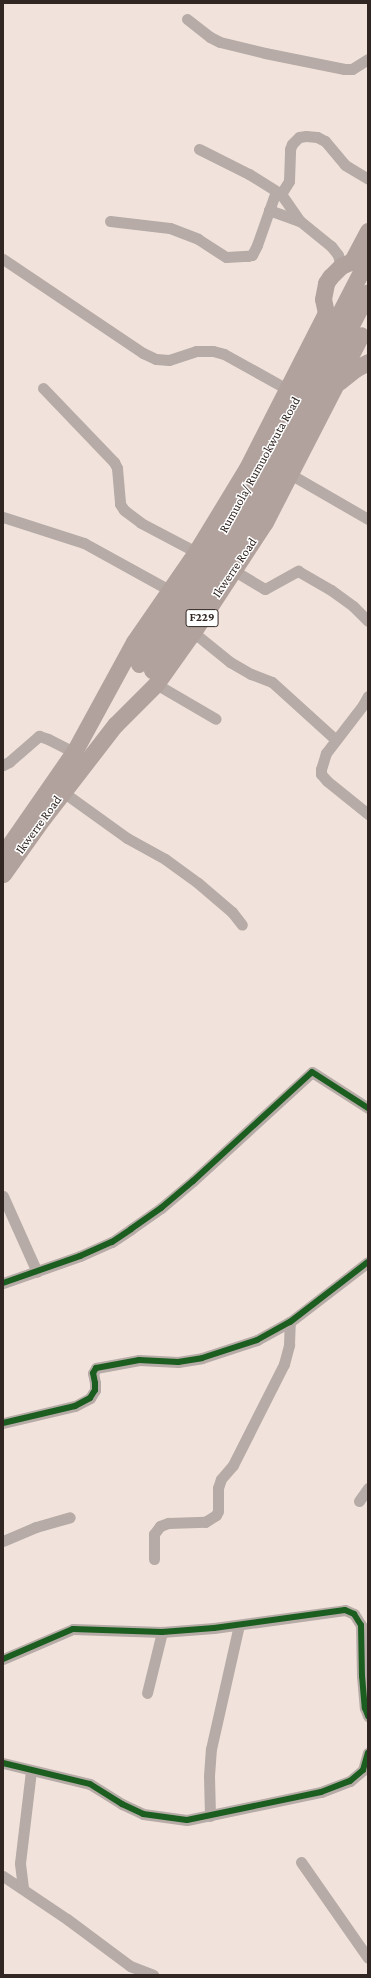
<!DOCTYPE html>
<style>
body{margin:0}
#map{position:relative;width:371px;height:1978px;overflow:hidden;background:#f2e2dc;font-family:"Crimson Pro",serif}
div>[style]{position:absolute}
.minor>*{height:11px;margin:-5.5px;padding:0 5.5px;transform-origin:5.5px;border-radius:5.5px;background:#b6aba6}
.primary>*{height:17px;margin:-8.5px;padding:0 8.5px;transform-origin:8.5px;border-radius:8.5px;background:#b1a29d}
.primary-bridge>*{height:17px;margin:-8.5px;padding:0 8.5px;transform-origin:8.5px;border-radius:8.5px;background:#b1a29d}
.cycleway>*{height:6px;margin:-3px;padding:0 3px;transform-origin:3px;border-radius:3px;background:#1b5e20}
span{translate:-50% -50%;white-space:nowrap;text-align:center;line-height:1.15;-webkit-text-stroke:3px #fff;paint-order:stroke}
.shield-label span{padding:1px 3px;background:#fff;border:1px solid;border-radius:3px;-webkit-text-stroke-width:0}
.shield-label{font-size:12px;color:#322622;font-weight:700}
.street-label{font-size:13px;color:#322622}
.frame{position:absolute;inset:0;border:4px solid #322622;pointer-events:none}
</style>
<div id="map">
<div class="minor">
<div style="left:187px;top:19px;width:29px;rotate:38deg"></div>
<div style="left:210px;top:37px;width:11px;rotate:27deg"></div>
<div style="left:220px;top:42px;width:46px;rotate:13.7deg"></div>
<div style="left:265px;top:53px;width:81px;rotate:11.4deg"></div>
<div style="left:344px;top:69px;width:8px"></div>
<div style="left:352px;top:69px;width:19px;rotate:-32deg"></div>
<div style="left:199px;top:149px;width:56px;rotate:26.6deg"></div>
<div style="left:249px;top:174px;width:38px;rotate:32deg"></div>
<div style="left:281px;top:194px;width:33px;rotate:55deg"></div>
<div style="left:300px;top:221px;width:40px;rotate:39deg"></div>
<div style="left:331px;top:246px;width:11px;rotate:52deg"></div>
<div style="left:338px;top:255px;width:11px;rotate:75deg"></div>
<div style="left:281px;top:194px;width:15px;rotate:-58deg"></div>
<div style="left:289px;top:181px;width:32px;rotate:-88deg"></div>
<div style="left:290px;top:149px;width:5px;rotate:-68deg"></div>
<div style="left:292px;top:144px;width:10px;rotate:-45deg"></div>
<div style="left:299px;top:137px;width:7px;rotate:-8deg"></div>
<div style="left:306px;top:136px;width:11px;rotate:5deg"></div>
<div style="left:317px;top:137px;width:9px;rotate:27deg"></div>
<div style="left:325px;top:141px;width:31px;rotate:50deg"></div>
<div style="left:345px;top:165px;width:27px;rotate:31deg"></div>
<div style="left:269px;top:210px;width:33px;rotate:20deg"></div>
<div style="left:110px;top:221px;width:60px;rotate:6.7deg"></div>
<div style="left:170px;top:228px;width:30px;rotate:21deg"></div>
<div style="left:198px;top:239px;width:33px;rotate:33deg"></div>
<div style="left:226px;top:257px;width:22px;rotate:-3deg"></div>
<div style="left:248px;top:256px;width:4px;rotate:-14deg"></div>
<div style="left:252px;top:255px;width:11px;rotate:-63deg"></div>
<div style="left:257px;top:245px;width:57px;rotate:-70.6deg"></div>
<div style="left:3px;top:259px;width:169px;rotate:33.9deg"></div>
<div style="left:143px;top:353px;width:14px;rotate:25deg"></div>
<div style="left:156px;top:359px;width:13px;rotate:4deg"></div>
<div style="left:169px;top:360px;width:28px;rotate:-18deg"></div>
<div style="left:196px;top:351px;width:17px"></div>
<div style="left:213px;top:351px;width:11px;rotate:15deg"></div>
<div style="left:224px;top:354px;width:72px;rotate:29.1deg"></div>
<div style="left:43px;top:388px;width:103px;rotate:46.2deg"></div>
<div style="left:114px;top:462px;width:7px;rotate:63deg"></div>
<div style="left:117px;top:468px;width:36px;rotate:85deg"></div>
<div style="left:120px;top:504px;width:7px;rotate:56deg"></div>
<div style="left:124px;top:510px;width:21px;rotate:37deg"></div>
<div style="left:141px;top:523px;width:62px;rotate:27.8deg"></div>
<div style="left:290px;top:474px;width:90px;rotate:30deg"></div>
<div style="left:3px;top:517px;width:85px;rotate:17.8deg"></div>
<div style="left:84px;top:543px;width:97px;rotate:28.9deg"></div>
<div style="left:233px;top:570px;width:37px;rotate:31deg"></div>
<div style="left:265px;top:589px;width:38px;rotate:-29deg"></div>
<div style="left:298px;top:571px;width:38px;rotate:30deg"></div>
<div style="left:331px;top:590px;width:27px;rotate:36deg"></div>
<div style="left:353px;top:606px;width:21px;rotate:45deg"></div>
<div style="left:193px;top:632px;width:48px;rotate:39deg"></div>
<div style="left:230px;top:662px;width:24px;rotate:30deg"></div>
<div style="left:251px;top:674px;width:22px;rotate:21deg"></div>
<div style="left:272px;top:682px;width:86px;rotate:42.2deg"></div>
<div style="left:156px;top:684px;width:69px;rotate:30.3deg"></div>
<div style="left:368px;top:696px;width:10px;rotate:119deg"></div>
<div style="left:363px;top:705px;width:61px;rotate:127.6deg"></div>
<div style="left:326px;top:753px;width:17px;rotate:107deg"></div>
<div style="left:321px;top:769px;width:5px;rotate:90deg"></div>
<div style="left:321px;top:774px;width:9px;rotate:49deg"></div>
<div style="left:327px;top:781px;width:53px;rotate:38.8deg"></div>
<div style="left:3px;top:765px;width:7px;rotate:-27deg"></div>
<div style="left:9px;top:762px;width:40px;rotate:-41deg"></div>
<div style="left:39px;top:736px;width:9px;rotate:18deg"></div>
<div style="left:48px;top:739px;width:29px;rotate:27deg"></div>
<div style="left:63px;top:792px;width:79px;rotate:35.7deg"></div>
<div style="left:127px;top:838px;width:43px;rotate:28.9deg"></div>
<div style="left:165px;top:859px;width:41px;rotate:36deg"></div>
<div style="left:198px;top:883px;width:45px;rotate:40.5deg"></div>
<div style="left:232px;top:912px;width:16px;rotate:52deg"></div>
<div style="left:3px;top:1196px;width:83px;rotate:65.9deg"></div>
<div style="left:3px;top:1283px;width:82px;rotate:-19.3deg"></div>
<div style="left:80px;top:1256px;width:35px;rotate:-24deg"></div>
<div style="left:112px;top:1242px;width:23px;rotate:-34deg"></div>
<div style="left:131px;top:1229px;width:37px;rotate:-35deg"></div>
<div style="left:161px;top:1208px;width:42px;rotate:-40.2deg"></div>
<div style="left:193px;top:1181px;width:161px;rotate:-42.5deg"></div>
<div style="left:312px;top:1072px;width:67px;rotate:32.7deg"></div>
<div style="left:3px;top:1423px;width:74px;rotate:-13.3deg"></div>
<div style="left:75px;top:1406px;width:17px;rotate:-28deg"></div>
<div style="left:90px;top:1398px;width:9px;rotate:-58deg"></div>
<div style="left:95px;top:1390px;width:7px;rotate:-90deg"></div>
<div style="left:95px;top:1383px;width:10px;rotate:-101deg"></div>
<div style="left:93px;top:1373px;width:6px;rotate:-59deg"></div>
<div style="left:96px;top:1368px;width:44px;rotate:-10.5deg"></div>
<div style="left:139px;top:1360px;width:39px;rotate:3deg"></div>
<div style="left:178px;top:1362px;width:24px;rotate:-9deg"></div>
<div style="left:202px;top:1358px;width:58px;rotate:-18.1deg"></div>
<div style="left:257px;top:1340px;width:38px;rotate:-29deg"></div>
<div style="left:290px;top:1322px;width:98px;rotate:-37.6deg"></div>
<div style="left:359px;top:1501px;width:16px;rotate:-55deg"></div>
<div style="left:3px;top:1541px;width:36px;rotate:-23deg"></div>
<div style="left:36px;top:1527px;width:35px;rotate:-16deg"></div>
<div style="left:154px;top:1559px;width:25px;rotate:-90deg"></div>
<div style="left:154px;top:1534px;width:10px;rotate:-53deg"></div>
<div style="left:160px;top:1526px;width:9px;rotate:-21deg"></div>
<div style="left:168px;top:1523px;width:37px;rotate:-2deg"></div>
<div style="left:205px;top:1522px;width:13px;rotate:-32deg"></div>
<div style="left:216px;top:1515px;width:4px;rotate:-63deg"></div>
<div style="left:218px;top:1511px;width:23px;rotate:-90deg"></div>
<div style="left:218px;top:1488px;width:9px;rotate:-72deg"></div>
<div style="left:221px;top:1479px;width:18px;rotate:-49deg"></div>
<div style="left:233px;top:1465px;width:113px;rotate:-63.2deg"></div>
<div style="left:284px;top:1364px;width:20px;rotate:-75deg"></div>
<div style="left:289px;top:1345px;width:23px;rotate:-88deg"></div>
<div style="left:3px;top:1659px;width:76px;rotate:-23.2deg"></div>
<div style="left:73px;top:1629px;width:89px;rotate:1.9deg"></div>
<div style="left:162px;top:1632px;width:52px;rotate:-4.4deg"></div>
<div style="left:214px;top:1628px;width:132px;rotate:-7.8deg"></div>
<div style="left:345px;top:1610px;width:10px;rotate:24deg"></div>
<div style="left:354px;top:1614px;width:13px;rotate:58deg"></div>
<div style="left:361px;top:1625px;width:51px;rotate:88.9deg"></div>
<div style="left:362px;top:1676px;width:32px;rotate:85deg"></div>
<div style="left:365px;top:1708px;width:9px;rotate:69deg"></div>
<div style="left:147px;top:1693px;width:63px;rotate:-76.2deg"></div>
<div style="left:3px;top:1763px;width:89px;rotate:13.6deg"></div>
<div style="left:90px;top:1784px;width:38px;rotate:32deg"></div>
<div style="left:122px;top:1804px;width:23px;rotate:25deg"></div>
<div style="left:143px;top:1814px;width:44px;rotate:7.8deg"></div>
<div style="left:187px;top:1820px;width:137px;rotate:-11.8deg"></div>
<div style="left:321px;top:1792px;width:31px;rotate:-21deg"></div>
<div style="left:350px;top:1781px;width:17px;rotate:-40deg"></div>
<div style="left:363px;top:1770px;width:18px;rotate:-74deg"></div>
<div style="left:210px;top:1816px;width:40px;rotate:-91.4deg"></div>
<div style="left:209px;top:1776px;width:27px;rotate:-86deg"></div>
<div style="left:211px;top:1749px;width:127px;rotate:-77.3deg"></div>
<div style="left:301px;top:1862px;width:117px;rotate:55.1deg"></div>
<div style="left:3px;top:1876px;width:77px;rotate:33.9deg"></div>
<div style="left:67px;top:1919px;width:79px;rotate:36.7deg"></div>
<div style="left:130px;top:1966px;width:25px;rotate:21deg"></div>
<div style="left:23px;top:1888px;width:25px;rotate:-97deg"></div>
<div style="left:20px;top:1863px;width:93px;rotate:-83.2deg"></div>
</div>
<div class="primary">
<div style="left:352px;top:261px;width:34px;rotate:-62deg"></div>
<div style="left:332px;top:322px;width:11px;rotate:-124deg"></div>
<div style="left:326px;top:313px;width:14px;rotate:-102deg"></div>
<div style="left:323px;top:299px;width:16px;rotate:-79deg"></div>
<div style="left:326px;top:283px;width:7px;rotate:-56deg"></div>
<div style="left:330px;top:277px;width:16px;rotate:-45deg"></div>
<div style="left:341px;top:266px;width:12px;rotate:-24deg"></div>
<div style="left:352px;top:261px;width:16px;rotate:4deg"></div>
<div style="left:339px;top:382px;width:21px;rotate:-39deg"></div>
<div style="left:355px;top:369px;width:15px;rotate:-28deg"></div>
<div style="left:3px;top:854px;width:124px;rotate:-55.2deg"></div>
<div style="left:74px;top:752px;width:125px;rotate:-61.4deg"></div>
<div style="left:134px;top:642px;width:109px;rotate:-55.4deg"></div>
<div style="left:196px;top:552px;width:98px;rotate:-58.7deg"></div>
<div style="left:247px;top:468px;width:174px;rotate:-63deg"></div>
<div style="left:3px;top:874px;width:69px;rotate:-54.5deg"></div>
<div style="left:43px;top:818px;width:118px;rotate:-52.3deg"></div>
<div style="left:115px;top:725px;width:58px;rotate:-45deg"></div>
<div style="left:156px;top:684px;width:64px;rotate:-54.6deg"></div>
<div style="left:193px;top:632px;width:131px;rotate:-56.8deg"></div>
<div style="left:265px;top:522px;width:210px;rotate:-62.8deg"></div>
</div>
<div class="primary-bridge">
<div style="left:139px;top:664px;width:179px;rotate:-57.1deg"></div>
<div style="left:236px;top:514px;width:288px;rotate:-62.7deg"></div>
<div style="left:152px;top:670px;width:153px;rotate:-57deg"></div>
<div style="left:235px;top:542px;width:92px;rotate:-60.6deg"></div>
<div style="left:280px;top:462px;width:191px;rotate:-62.6deg"></div>
</div>
<div class="cycleway">
<div style="left:3px;top:1283px;width:82px;rotate:-19.3deg"></div>
<div style="left:80px;top:1256px;width:35px;rotate:-24deg"></div>
<div style="left:112px;top:1242px;width:23px;rotate:-34deg"></div>
<div style="left:131px;top:1229px;width:37px;rotate:-35deg"></div>
<div style="left:161px;top:1208px;width:42px;rotate:-40.2deg"></div>
<div style="left:193px;top:1181px;width:161px;rotate:-42.5deg"></div>
<div style="left:312px;top:1072px;width:67px;rotate:32.7deg"></div>
<div style="left:3px;top:1423px;width:74px;rotate:-13.3deg"></div>
<div style="left:75px;top:1406px;width:17px;rotate:-28deg"></div>
<div style="left:90px;top:1398px;width:9px;rotate:-58deg"></div>
<div style="left:95px;top:1390px;width:7px;rotate:-90deg"></div>
<div style="left:95px;top:1383px;width:10px;rotate:-101deg"></div>
<div style="left:93px;top:1373px;width:6px;rotate:-59deg"></div>
<div style="left:96px;top:1368px;width:44px;rotate:-10.5deg"></div>
<div style="left:139px;top:1360px;width:39px;rotate:3deg"></div>
<div style="left:178px;top:1362px;width:24px;rotate:-9deg"></div>
<div style="left:202px;top:1358px;width:58px;rotate:-18.1deg"></div>
<div style="left:257px;top:1340px;width:38px;rotate:-29deg"></div>
<div style="left:290px;top:1322px;width:98px;rotate:-37.6deg"></div>
<div style="left:3px;top:1659px;width:76px;rotate:-23.2deg"></div>
<div style="left:73px;top:1629px;width:89px;rotate:1.9deg"></div>
<div style="left:162px;top:1632px;width:52px;rotate:-4.4deg"></div>
<div style="left:214px;top:1628px;width:132px;rotate:-7.8deg"></div>
<div style="left:345px;top:1610px;width:10px;rotate:24deg"></div>
<div style="left:354px;top:1614px;width:13px;rotate:58deg"></div>
<div style="left:361px;top:1625px;width:51px;rotate:88.9deg"></div>
<div style="left:362px;top:1676px;width:32px;rotate:85deg"></div>
<div style="left:365px;top:1708px;width:9px;rotate:69deg"></div>
<div style="left:3px;top:1763px;width:89px;rotate:13.6deg"></div>
<div style="left:90px;top:1784px;width:38px;rotate:32deg"></div>
<div style="left:122px;top:1804px;width:23px;rotate:25deg"></div>
<div style="left:143px;top:1814px;width:44px;rotate:7.8deg"></div>
<div style="left:187px;top:1820px;width:137px;rotate:-11.8deg"></div>
<div style="left:321px;top:1792px;width:31px;rotate:-21deg"></div>
<div style="left:350px;top:1781px;width:17px;rotate:-40deg"></div>
<div style="left:363px;top:1770px;width:18px;rotate:-74deg"></div>
</div>
<div class="shield-label">
<span style="left:202px;top:618px">F229</span>
</div>
<div class="street-label">
<span style="left:260px;top:465px;rotate:-61deg">Rumuola/ Rumuokwuta Road</span>
<span style="left:235px;top:568px;rotate:-56deg">Ikwerre Road</span>
<span style="left:39px;top:825px;rotate:-54deg">Ikwerre Road</span>
</div>
<div class="frame"></div>
</div>
